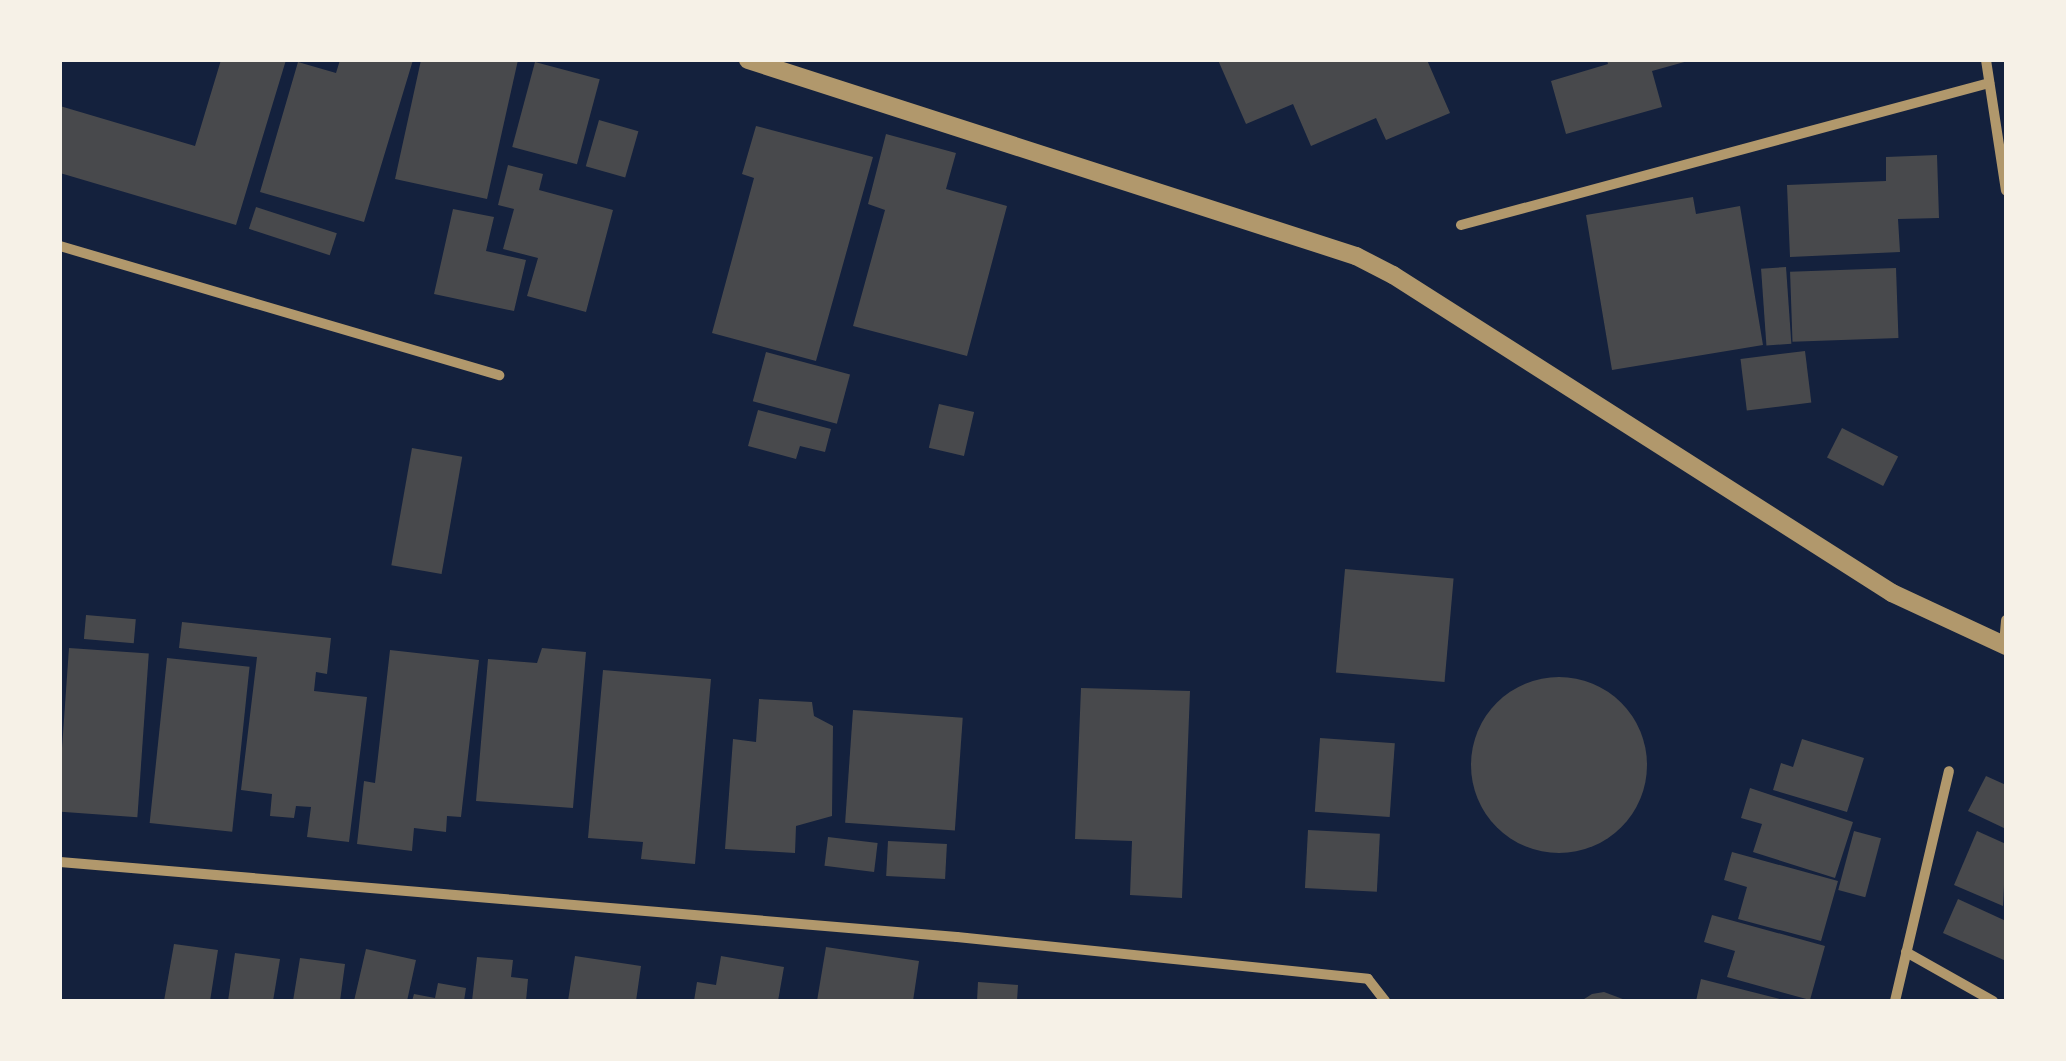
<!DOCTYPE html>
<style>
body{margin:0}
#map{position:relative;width:2066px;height:1061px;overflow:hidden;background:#14213d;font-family:"Noto Serif",serif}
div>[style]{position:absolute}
.building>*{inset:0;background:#48494c;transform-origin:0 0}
.round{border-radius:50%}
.minor>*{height:10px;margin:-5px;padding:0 5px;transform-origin:5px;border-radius:5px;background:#b1986c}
.tertiary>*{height:18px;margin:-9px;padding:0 9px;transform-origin:9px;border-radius:9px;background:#b1986c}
span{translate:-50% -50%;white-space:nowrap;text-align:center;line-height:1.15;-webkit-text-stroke:8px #f6f1e7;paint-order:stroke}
.frame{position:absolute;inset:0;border:62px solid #f6f1e7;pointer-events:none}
</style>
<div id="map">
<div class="building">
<div style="clip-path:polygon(221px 60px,286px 60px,236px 225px,60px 173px,60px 106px,195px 146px)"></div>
<div style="clip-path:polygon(340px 60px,413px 60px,364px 222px,260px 192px,298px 62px,336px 73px)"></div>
<div style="clip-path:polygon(421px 60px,518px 60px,487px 199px,395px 179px)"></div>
<div style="clip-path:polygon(1218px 60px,1427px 60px,1450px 113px,1386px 140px,1376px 118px,1311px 146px,1293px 104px,1246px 124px)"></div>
<div style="clip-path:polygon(1607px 60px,1688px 61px,1652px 71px,1662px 107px,1566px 134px,1551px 81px,1608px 64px)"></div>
<div style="left:535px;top:62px;width:67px;height:88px;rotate:15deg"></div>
<div style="left:599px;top:120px;width:41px;height:48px;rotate:16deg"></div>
<div style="clip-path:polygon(756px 126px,873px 157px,816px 361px,712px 333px,754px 178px,742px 174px)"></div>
<div style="clip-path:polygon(886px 134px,956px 153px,946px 189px,1007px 206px,967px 356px,853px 326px,885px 210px,868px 204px)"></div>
<div style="clip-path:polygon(1937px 155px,1939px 218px,1898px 219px,1900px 252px,1790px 257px,1787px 185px,1886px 181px,1886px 157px)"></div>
<div style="clip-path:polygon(508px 165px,543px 174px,539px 190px,613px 210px,586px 312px,527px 296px,538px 258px,503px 249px,514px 209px,498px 205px)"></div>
<div style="clip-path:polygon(1693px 197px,1696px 214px,1740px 206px,1763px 345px,1612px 370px,1586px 215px)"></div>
<div style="left:256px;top:207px;width:85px;height:23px;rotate:18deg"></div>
<div style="clip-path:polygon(453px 209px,494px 217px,486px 251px,526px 260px,514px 311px,434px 294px)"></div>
<div style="left:1786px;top:267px;width:77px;height:25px;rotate:86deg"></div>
<div style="left:1896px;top:268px;width:70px;height:106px;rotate:88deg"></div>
<div style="left:1805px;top:351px;width:52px;height:65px;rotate:83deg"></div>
<div style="left:766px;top:352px;width:87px;height:51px;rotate:15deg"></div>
<div style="left:939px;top:404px;width:36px;height:45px;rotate:13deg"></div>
<div style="clip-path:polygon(758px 410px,831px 429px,825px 452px,800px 446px,796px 459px,748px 446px)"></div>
<div style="left:1842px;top:428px;width:63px;height:33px;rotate:27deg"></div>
<div style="left:412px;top:448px;width:51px;height:119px;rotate:10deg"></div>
<div style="left:1345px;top:569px;width:109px;height:104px;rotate:5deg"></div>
<div style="left:86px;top:615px;width:50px;height:24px;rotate:5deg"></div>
<div style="clip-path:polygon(182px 622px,331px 638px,327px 674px,316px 672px,314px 691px,367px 697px,349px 842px,307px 837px,311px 807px,296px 806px,294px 818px,270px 816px,272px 794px,241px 790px,257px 657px,179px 648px)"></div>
<div style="left:69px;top:648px;width:80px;height:164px;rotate:4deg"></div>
<div style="clip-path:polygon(542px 648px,586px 652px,573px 808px,476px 801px,488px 659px,537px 663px)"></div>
<div style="clip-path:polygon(390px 650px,479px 660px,461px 817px,447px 816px,446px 832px,414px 828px,412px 851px,357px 844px,364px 781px,375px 783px)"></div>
<div style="left:167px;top:658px;width:83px;height:166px;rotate:6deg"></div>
<div style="clip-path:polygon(603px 670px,711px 679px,695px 864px,641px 859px,643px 842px,588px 838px)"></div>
<div class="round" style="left:1471px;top:677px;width:176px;height:176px"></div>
<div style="clip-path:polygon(1081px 688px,1190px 691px,1182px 898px,1130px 895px,1132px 841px,1075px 839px)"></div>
<div style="clip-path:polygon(759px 699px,812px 702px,814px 716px,833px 726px,832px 816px,796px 826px,795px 853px,725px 849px,733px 739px,756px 742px)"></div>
<div style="left:853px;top:710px;width:110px;height:113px;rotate:4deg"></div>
<div style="left:1320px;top:738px;width:75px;height:74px;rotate:4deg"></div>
<div style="clip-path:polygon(1802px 739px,1864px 758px,1847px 812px,1773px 790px,1781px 763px,1793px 767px)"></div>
<div style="clip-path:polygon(1986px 776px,2006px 785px,2006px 829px,1968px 811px)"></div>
<div style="clip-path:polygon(1750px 788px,1853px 822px,1835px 878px,1753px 852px,1762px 824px,1741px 818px)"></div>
<div style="left:1308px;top:830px;width:72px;height:58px;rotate:3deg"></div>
<div style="left:1854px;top:831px;width:28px;height:61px;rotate:15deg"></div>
<div style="clip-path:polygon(1977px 831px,2006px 844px,2003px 906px,1954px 885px)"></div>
<div style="left:828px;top:837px;width:50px;height:29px;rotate:7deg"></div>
<div style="left:888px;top:841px;width:59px;height:35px;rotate:3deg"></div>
<div style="clip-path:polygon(1732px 852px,1838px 881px,1821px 941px,1738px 919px,1747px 887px,1724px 880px)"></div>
<div style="clip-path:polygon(1958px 899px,2006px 921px,2006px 961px,1943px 933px)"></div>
<div style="clip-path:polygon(1712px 915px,1825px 946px,1810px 1000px,1727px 977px,1735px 951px,1704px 942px)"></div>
<div style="clip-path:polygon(174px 944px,218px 950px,210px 1001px,164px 1001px)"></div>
<div style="clip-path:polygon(826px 947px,919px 961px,913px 1001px,817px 1001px)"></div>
<div style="clip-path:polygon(366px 949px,416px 960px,407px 1001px,354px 1001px)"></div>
<div style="clip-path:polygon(235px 953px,280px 959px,273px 1001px,228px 1001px)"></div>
<div style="clip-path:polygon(575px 956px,641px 966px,636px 1001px,568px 1001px)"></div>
<div style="clip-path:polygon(721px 956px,784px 967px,778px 1001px,694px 1001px,697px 982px,716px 985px)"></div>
<div style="clip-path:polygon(477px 957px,513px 960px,511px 977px,528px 979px,526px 1001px,472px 1001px)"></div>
<div style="clip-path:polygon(300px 958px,345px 964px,340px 1001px,293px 1001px)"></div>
<div style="clip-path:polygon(1701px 979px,1784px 1000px,1784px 1001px,1696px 1001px)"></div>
<div style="clip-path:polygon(978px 982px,1018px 985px,1017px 1001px,977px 1001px)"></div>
<div style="clip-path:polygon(438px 983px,466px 988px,464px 1001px,412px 1001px,414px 994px,435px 998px)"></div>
<div style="clip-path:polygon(1604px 992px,1628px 1001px,1581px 1001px,1592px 994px)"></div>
</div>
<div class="minor">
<div style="left:1986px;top:60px;width:132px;rotate:81.3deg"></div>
<div style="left:1461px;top:225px;width:547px;rotate:-15.05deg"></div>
<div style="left:60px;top:246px;width:458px;rotate:16.4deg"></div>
<div style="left:2004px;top:644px;width:24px;rotate:-85deg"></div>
<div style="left:60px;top:862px;width:900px;rotate:4.78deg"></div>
<div style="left:957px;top:937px;width:413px;rotate:5.8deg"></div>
<div style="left:1368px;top:979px;width:28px;rotate:52deg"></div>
<div style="left:1906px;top:952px;width:100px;rotate:29.4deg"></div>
<div style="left:1895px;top:1001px;width:236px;rotate:-76.8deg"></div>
</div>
<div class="tertiary">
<div style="left:748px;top:60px;width:639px;rotate:17.87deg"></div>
<div style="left:1356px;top:256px;width:42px;rotate:27.2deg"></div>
<div style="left:1393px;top:275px;width:592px;rotate:32.51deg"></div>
<div style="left:1892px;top:593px;width:126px;rotate:24.9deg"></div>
</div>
<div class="frame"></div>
</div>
